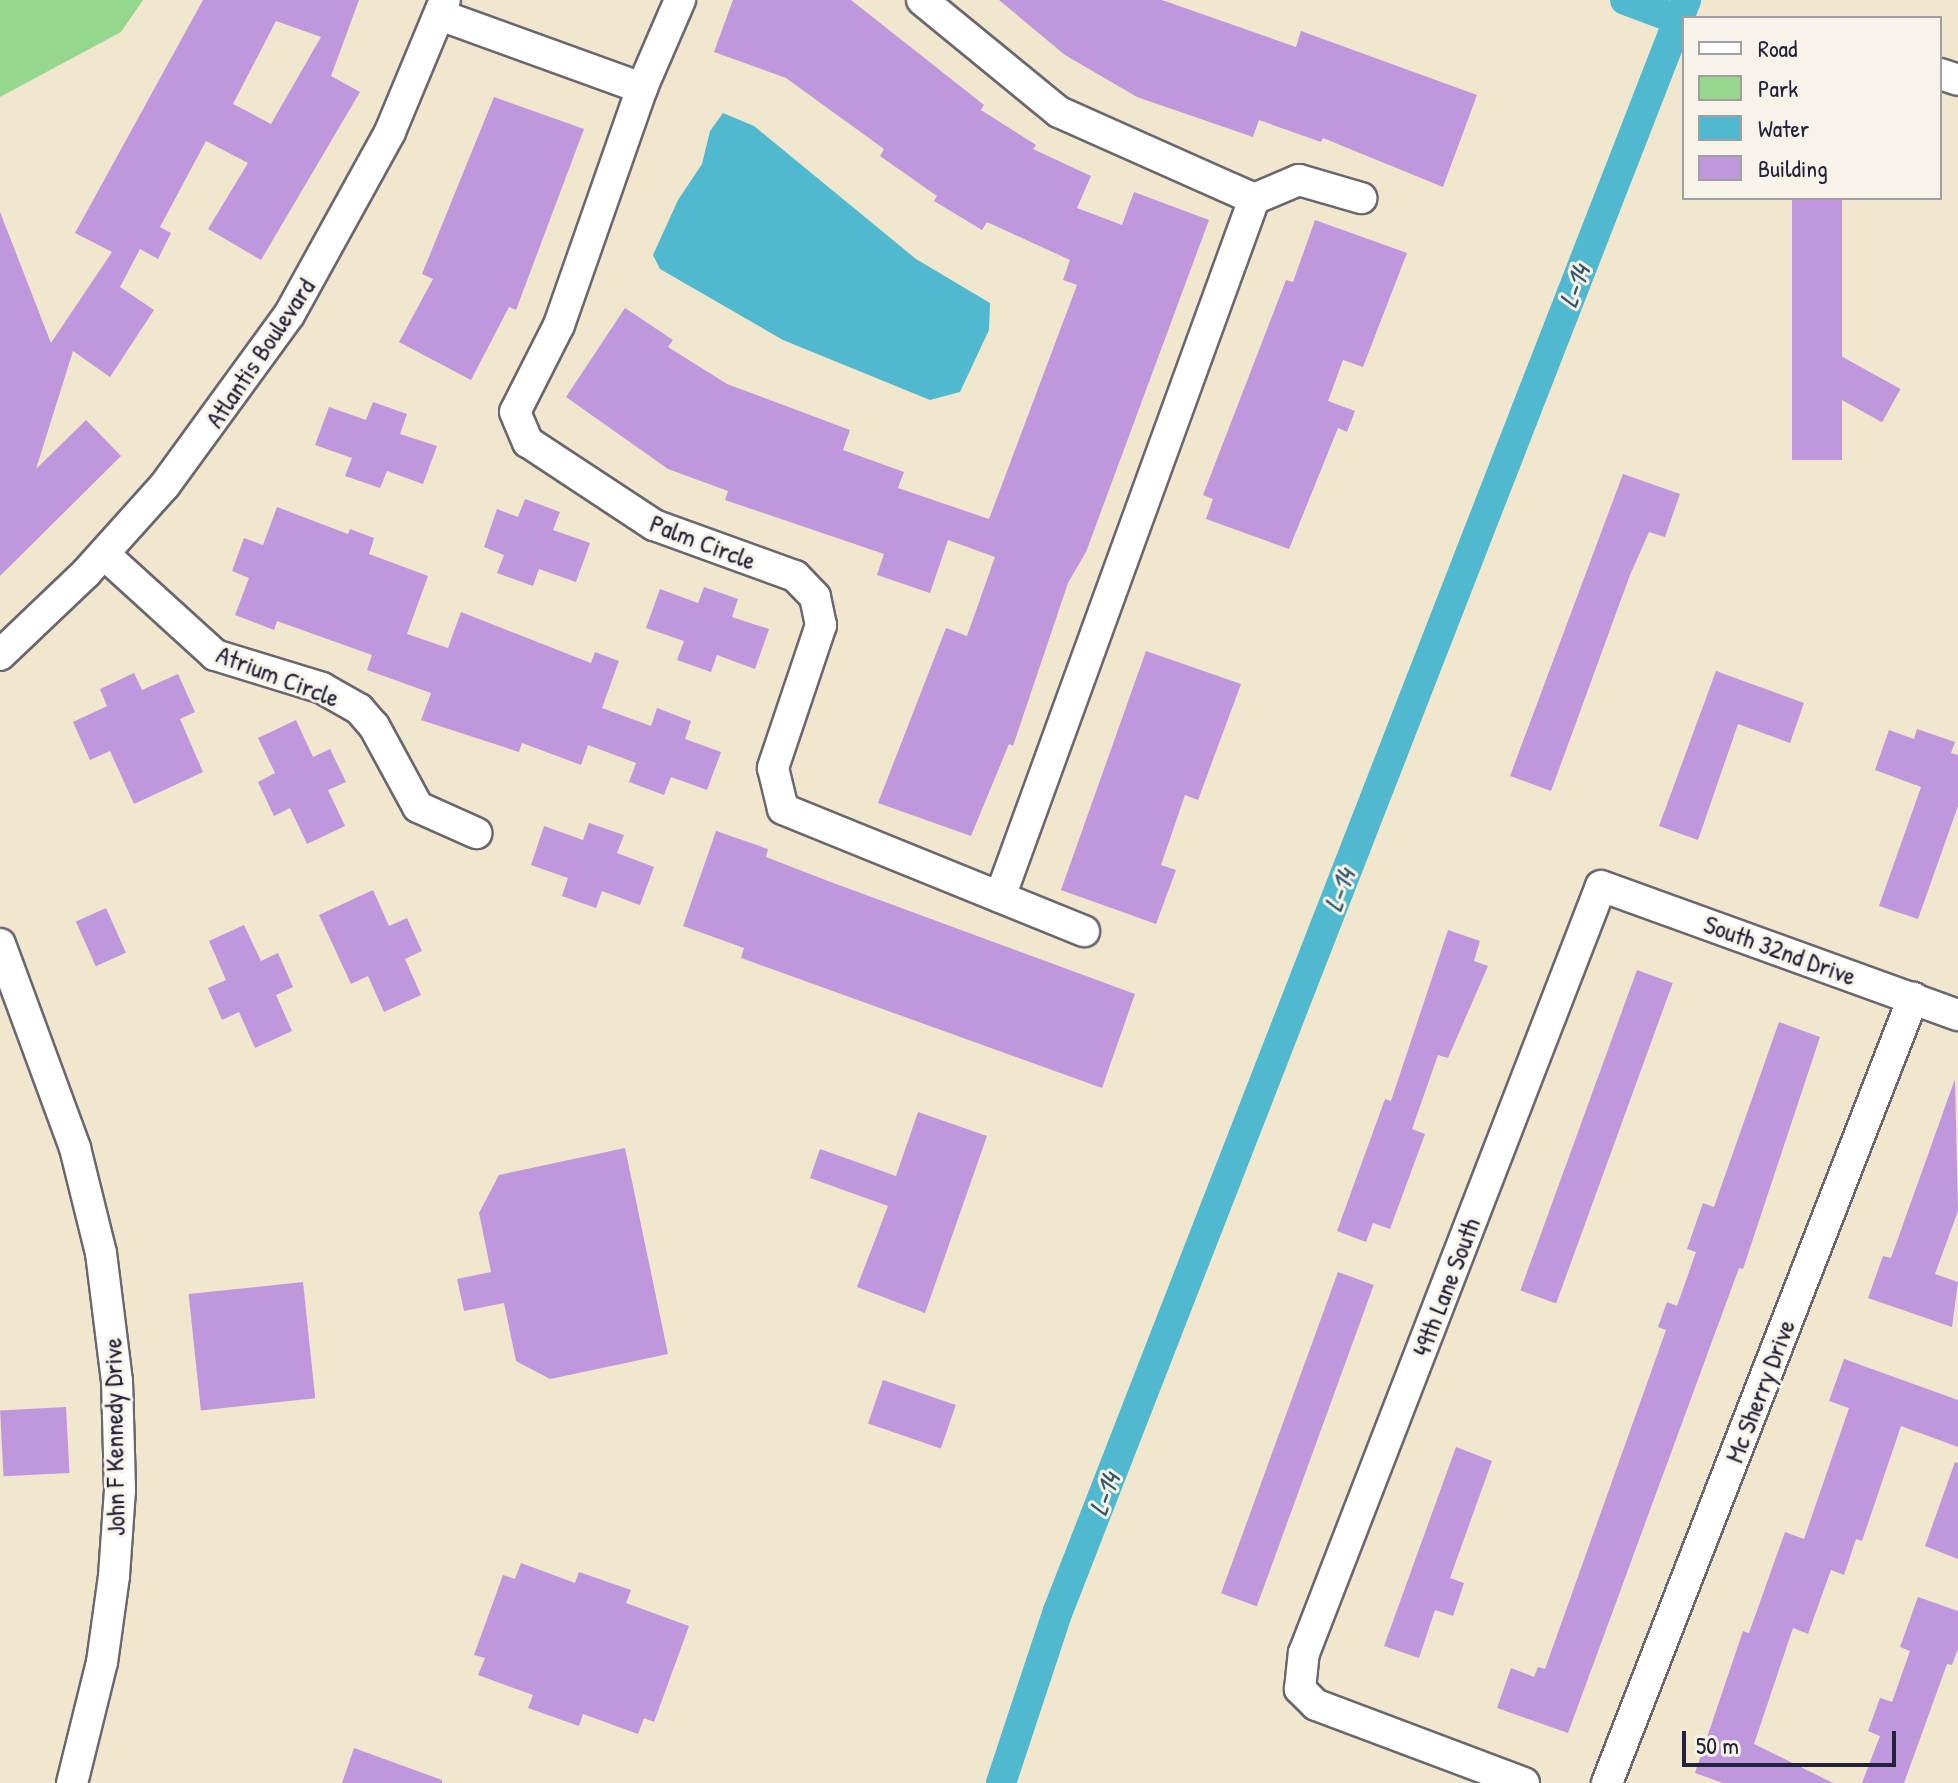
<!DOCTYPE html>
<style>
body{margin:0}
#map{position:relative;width:1958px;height:1783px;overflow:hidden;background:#f1e7cf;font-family:"Patrick Hand",sans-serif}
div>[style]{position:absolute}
.green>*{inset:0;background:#96d78e}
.water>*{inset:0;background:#51b9cf}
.canal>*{height:30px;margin:-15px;padding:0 15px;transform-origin:15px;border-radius:15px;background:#51b9cf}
.building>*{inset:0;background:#bf97dc;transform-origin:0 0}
.roads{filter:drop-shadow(2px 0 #6a676f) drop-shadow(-2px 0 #6a676f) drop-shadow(0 2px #6a676f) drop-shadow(0 -2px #6a676f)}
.street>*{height:30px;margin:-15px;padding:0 15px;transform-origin:15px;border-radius:15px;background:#fff}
span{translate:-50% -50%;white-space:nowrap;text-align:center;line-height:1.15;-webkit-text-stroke:6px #f7f3e8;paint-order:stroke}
.street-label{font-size:26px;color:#22223b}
.water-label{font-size:28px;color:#32576f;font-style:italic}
.legend{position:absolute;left:1682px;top:16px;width:260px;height:184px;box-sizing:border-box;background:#f7f3e8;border:2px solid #a29fa3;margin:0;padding:10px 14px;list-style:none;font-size:24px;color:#22223b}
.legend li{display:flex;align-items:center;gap:16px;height:40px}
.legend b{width:40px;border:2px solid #a29fa3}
.scale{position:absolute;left:1682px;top:1731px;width:214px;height:36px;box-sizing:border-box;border:4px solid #22223b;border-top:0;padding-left:10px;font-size:24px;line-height:28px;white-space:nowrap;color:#22223b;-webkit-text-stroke:6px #f7f3e8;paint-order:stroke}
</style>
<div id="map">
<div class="green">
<div style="clip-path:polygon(0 0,143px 0,121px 32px,0 97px)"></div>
</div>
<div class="water">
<div style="clip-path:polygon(723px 113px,754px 126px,916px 259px,990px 303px,989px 330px,960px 392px,930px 400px,783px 340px,660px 269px,653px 255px,678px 200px,702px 164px,710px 131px)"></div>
</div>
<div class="canal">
<div style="left:1625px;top:0;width:58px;rotate:20.3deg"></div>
<div style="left:1001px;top:1783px;width:181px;rotate:-71.7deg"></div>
<div style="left:1058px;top:1611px;width:1729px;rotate:-68.7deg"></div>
</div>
<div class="building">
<div style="clip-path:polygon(evenodd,203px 0,359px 0,331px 76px,360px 92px,261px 260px,208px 229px,248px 163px,206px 141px,160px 227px,171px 233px,158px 259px,140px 249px,120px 287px,154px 310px,110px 377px,73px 351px,36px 469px,86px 420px,121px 456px,0 576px,0 212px,51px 343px,112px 252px,75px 233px,203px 0,276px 21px,321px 37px,271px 124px,233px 104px,276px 21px)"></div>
<div style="clip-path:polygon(733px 0,851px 0,984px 105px,981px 110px,1036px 145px,1033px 149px,1091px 176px,1077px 208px,1122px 225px,1134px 192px,1209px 220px,1086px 552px,1068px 583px,1013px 746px,1009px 744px,971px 836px,878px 803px,946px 628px,967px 636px,995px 557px,948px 540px,930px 593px,877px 575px,884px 554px,725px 500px,728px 491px,668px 469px,566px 397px,625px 308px,673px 340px,668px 347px,727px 384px,850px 430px,843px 450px,904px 472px,898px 488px,989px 519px,1077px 285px,1063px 280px,1070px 260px,987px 222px,982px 230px,934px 201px,937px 196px,880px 156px,884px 149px,786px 78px,714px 52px)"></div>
<div style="clip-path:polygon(999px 0,1162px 0,1296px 47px,1301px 31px,1477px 95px,1443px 187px,1323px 138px,1321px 142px,1259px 120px,1253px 137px,1137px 97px,1065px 55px)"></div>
<div style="clip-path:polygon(494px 97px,584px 129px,516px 310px,509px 307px,471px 380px,399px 342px,433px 279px,422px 274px)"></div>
<div style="left:1792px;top:198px;width:50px;height:262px"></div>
<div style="clip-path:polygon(1315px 220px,1407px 253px,1363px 367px,1343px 360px,1328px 401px,1355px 411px,1347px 432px,1338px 428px,1289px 549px,1206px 519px,1213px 499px,1203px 495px,1286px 280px,1293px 282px)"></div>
<div style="left:1841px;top:356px;width:68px;height:38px;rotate:29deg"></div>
<div style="clip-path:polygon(373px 402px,407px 414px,400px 434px,437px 446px,423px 484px,387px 471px,380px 488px,345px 476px,352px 458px,315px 445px,329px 407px,366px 420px)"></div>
<div style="clip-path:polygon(1623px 474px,1680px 494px,1665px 537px,1649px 532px,1630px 575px,1551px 791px,1510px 776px)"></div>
<div style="clip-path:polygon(525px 499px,560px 512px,553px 530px,590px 543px,576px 582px,539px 569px,533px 586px,497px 573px,504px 555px,484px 547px,497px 509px,518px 517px)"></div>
<div style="clip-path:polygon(277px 507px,348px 534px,350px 529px,374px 538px,369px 554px,428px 576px,407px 634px,448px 648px,461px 612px,591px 663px,595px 652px,619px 661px,602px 708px,651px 726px,657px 708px,691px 721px,685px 739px,721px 752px,707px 790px,671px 777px,664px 795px,629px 782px,636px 763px,588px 745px,581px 765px,522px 743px,519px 752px,421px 720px,431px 693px,367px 670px,372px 655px,277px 621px,274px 630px,235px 615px,249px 578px,232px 571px,244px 538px,263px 545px)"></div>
<div style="clip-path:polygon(704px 587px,738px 599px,732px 617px,769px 629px,755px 669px,717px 655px,711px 672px,677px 660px,684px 641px,646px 628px,660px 589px,698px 603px)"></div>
<div style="clip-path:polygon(1146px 651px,1241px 684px,1198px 800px,1185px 795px,1161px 865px,1176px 870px,1156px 924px,1061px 890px)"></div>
<div style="clip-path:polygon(1716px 671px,1804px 703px,1790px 743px,1738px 724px,1698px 840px,1659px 826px)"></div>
<div style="clip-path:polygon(134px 673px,142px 690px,178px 674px,195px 712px,180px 719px,203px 772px,134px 804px,110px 751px,90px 760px,73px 722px,107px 706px,100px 689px)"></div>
<div style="clip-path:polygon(296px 720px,313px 757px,330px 749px,346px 782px,328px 790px,345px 826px,307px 844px,290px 808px,274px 816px,258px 782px,275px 773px,258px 738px)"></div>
<div style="clip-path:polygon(1917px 729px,1955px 742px,1951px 753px,1958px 755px,1958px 806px,1918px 919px,1879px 906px,1921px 787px,1875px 770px,1889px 730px,1914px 739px)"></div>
<div style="clip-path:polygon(589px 823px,624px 835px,617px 853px,654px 867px,640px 905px,602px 891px,596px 908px,562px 896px,568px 878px,531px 865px,544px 826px,583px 840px)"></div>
<div style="clip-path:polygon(716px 831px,768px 849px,766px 857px,828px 881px,1135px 994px,1102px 1088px,741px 958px,744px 948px,683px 926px)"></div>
<div style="clip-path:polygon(373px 890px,389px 926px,407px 918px,422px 951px,405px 959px,421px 995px,384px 1012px,368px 976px,351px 984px,319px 915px)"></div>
<div style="left:106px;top:908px;width:49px;height:33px;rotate:66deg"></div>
<div style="clip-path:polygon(244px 925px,261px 961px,278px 953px,293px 987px,276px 995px,292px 1031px,255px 1048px,239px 1012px,222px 1020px,208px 988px,226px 980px,209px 941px)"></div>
<div style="clip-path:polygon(1448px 930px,1480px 941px,1474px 961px,1488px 966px,1448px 1058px,1438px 1055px,1412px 1129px,1425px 1134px,1390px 1229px,1373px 1223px,1366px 1242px,1337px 1231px,1385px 1099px,1391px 1101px)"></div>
<div style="left:1637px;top:970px;width:38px;height:341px;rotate:20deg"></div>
<div style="clip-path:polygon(1779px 1022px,1820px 1037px,1743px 1269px,1739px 1268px,1568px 1733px,1497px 1708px,1511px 1668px,1534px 1677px,1538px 1667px,1545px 1669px,1666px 1330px,1658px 1327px,1667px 1302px,1677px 1306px,1696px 1252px,1687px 1249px,1703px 1203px,1714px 1207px)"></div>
<div style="clip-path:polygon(1955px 1079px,1958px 1211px,1935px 1274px,1958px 1282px,1952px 1327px,1868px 1298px,1883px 1256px,1891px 1258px)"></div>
<div style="clip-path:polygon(918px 1112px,987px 1136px,925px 1313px,857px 1287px,888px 1206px,810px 1178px,820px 1149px,896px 1176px)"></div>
<div style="clip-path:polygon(625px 1148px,668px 1354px,550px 1379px,516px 1361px,504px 1303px,464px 1311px,457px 1279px,491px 1272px,479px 1213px,499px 1175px)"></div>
<div style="left:1338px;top:1272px;width:38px;height:342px;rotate:20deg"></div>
<div style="left:303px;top:1282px;width:117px;height:115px;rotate:84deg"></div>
<div style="clip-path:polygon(1844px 1359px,1958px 1400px,1958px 1447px,1901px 1426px,1862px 1541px,1856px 1539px,1844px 1575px,1831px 1570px,1808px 1634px,1793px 1628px,1754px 1744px,1833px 1783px,1723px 1783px,1695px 1773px,1743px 1631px,1749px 1633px,1785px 1532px,1804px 1539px,1849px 1408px,1829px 1401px)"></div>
<div style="left:883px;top:1380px;width:77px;height:46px;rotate:19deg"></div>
<div style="left:66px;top:1407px;width:66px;height:66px;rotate:87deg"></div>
<div style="clip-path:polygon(1456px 1447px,1492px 1461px,1450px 1578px,1464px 1583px,1453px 1616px,1435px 1610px,1419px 1658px,1384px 1646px)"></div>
<div style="clip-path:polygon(1955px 1462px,1958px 1463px,1958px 1559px,1925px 1546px)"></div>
<div style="clip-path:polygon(521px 1563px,575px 1583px,579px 1572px,631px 1590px,626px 1603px,689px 1626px,654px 1722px,644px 1718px,638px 1734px,583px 1714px,579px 1726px,528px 1708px,533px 1695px,478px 1675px,485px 1658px,474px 1655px,503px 1575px,515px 1579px)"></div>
<div style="clip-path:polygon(1918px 1597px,1958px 1611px,1958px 1649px,1952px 1665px,1947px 1664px,1904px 1783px,1862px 1783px,1880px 1736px,1868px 1731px,1880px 1698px,1892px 1702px,1910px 1651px,1900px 1647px)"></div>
<div style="clip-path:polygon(354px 1748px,442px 1780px,442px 1783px,342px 1783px)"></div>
</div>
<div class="roads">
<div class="street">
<div style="left:680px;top:0;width:96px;rotate:113.4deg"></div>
<div style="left:642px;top:88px;width:251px;rotate:109.3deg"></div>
<div style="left:559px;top:325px;width:97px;rotate:116.8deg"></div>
<div style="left:515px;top:412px;width:33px;rotate:67deg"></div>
<div style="left:528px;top:442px;width:151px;rotate:33.4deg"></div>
<div style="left:654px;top:525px;width:150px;rotate:19.9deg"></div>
<div style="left:795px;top:576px;width:29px;rotate:46deg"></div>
<div style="left:815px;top:597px;width:29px;rotate:78deg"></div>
<div style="left:821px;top:625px;width:151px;rotate:108.6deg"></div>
<div style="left:773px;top:768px;width:42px;rotate:76.3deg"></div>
<div style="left:783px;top:809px;width:325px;rotate:22.1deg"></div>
<div style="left:922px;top:0;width:177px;rotate:39.3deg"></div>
<div style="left:1059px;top:112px;width:214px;rotate:24deg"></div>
<div style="left:440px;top:15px;width:215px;rotate:19.9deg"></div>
<div style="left:1940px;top:74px;width:19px;rotate:18deg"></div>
<div style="left:104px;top:554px;width:150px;rotate:42.3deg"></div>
<div style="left:215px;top:655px;width:112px;rotate:17.1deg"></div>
<div style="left:322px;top:688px;width:43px;rotate:29.6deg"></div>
<div style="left:359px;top:709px;width:23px;rotate:49deg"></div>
<div style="left:374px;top:726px;width:92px;rotate:61.5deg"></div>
<div style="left:418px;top:807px;width:64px;rotate:24.1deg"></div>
<div style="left:0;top:655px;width:119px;rotate:-43.6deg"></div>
<div style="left:86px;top:573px;width:118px;rotate:-48.1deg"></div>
<div style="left:165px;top:485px;width:210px;rotate:-53.9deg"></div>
<div style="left:289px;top:315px;width:209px;rotate:-61.1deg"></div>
<div style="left:390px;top:132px;width:143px;rotate:-67.4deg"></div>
<div style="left:1000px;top:897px;width:743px;rotate:-70deg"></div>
<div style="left:1254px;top:199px;width:49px;rotate:-22.9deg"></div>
<div style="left:1299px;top:180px;width:65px;rotate:16.2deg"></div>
<div style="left:0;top:944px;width:217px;rotate:69.8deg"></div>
<div style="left:75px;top:1148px;width:108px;rotate:76.1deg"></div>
<div style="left:101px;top:1253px;width:129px;rotate:82.9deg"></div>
<div style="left:117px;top:1381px;width:109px;rotate:88.4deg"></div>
<div style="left:120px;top:1490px;width:86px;rotate:94deg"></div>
<div style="left:114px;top:1576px;width:87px;rotate:97.9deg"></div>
<div style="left:102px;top:1662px;width:125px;rotate:103.9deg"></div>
<div style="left:1524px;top:1783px;width:222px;rotate:-159.4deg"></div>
<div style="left:1316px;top:1705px;width:23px;rotate:-135deg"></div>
<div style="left:1300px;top:1689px;width:36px;rotate:-84deg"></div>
<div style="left:1304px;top:1653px;width:822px;rotate:-68.83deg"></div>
<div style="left:1601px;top:886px;width:380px;rotate:19.9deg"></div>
<div style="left:1607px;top:1783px;width:843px;rotate:-68.7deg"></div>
</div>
</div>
<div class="street-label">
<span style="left:260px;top:353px;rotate:-56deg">Atlantis Boulevard</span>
<span style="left:703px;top:542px;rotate:21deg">Palm Circle</span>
<span style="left:278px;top:676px;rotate:21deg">Atrium Circle</span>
<span style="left:1780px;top:950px;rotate:20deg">South 32nd Drive</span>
<span style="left:1446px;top:1287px;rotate:-69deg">49th Lane South</span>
<span style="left:1760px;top:1391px;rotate:-69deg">Mc Sherry Drive</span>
<span style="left:114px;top:1437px;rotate:-91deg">John F Kennedy Drive</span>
</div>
<div class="water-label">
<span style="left:1574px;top:286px;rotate:-69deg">L-14</span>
<span style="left:1339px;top:890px;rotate:-69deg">L-14</span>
<span style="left:1104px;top:1494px;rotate:-69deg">L-14</span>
</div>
<ul class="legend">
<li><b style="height:10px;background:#fff"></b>Road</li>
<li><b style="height:22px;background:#96d78e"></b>Park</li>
<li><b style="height:22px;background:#51b9cf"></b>Water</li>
<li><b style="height:22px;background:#bf97dc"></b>Building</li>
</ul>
<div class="scale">50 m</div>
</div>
